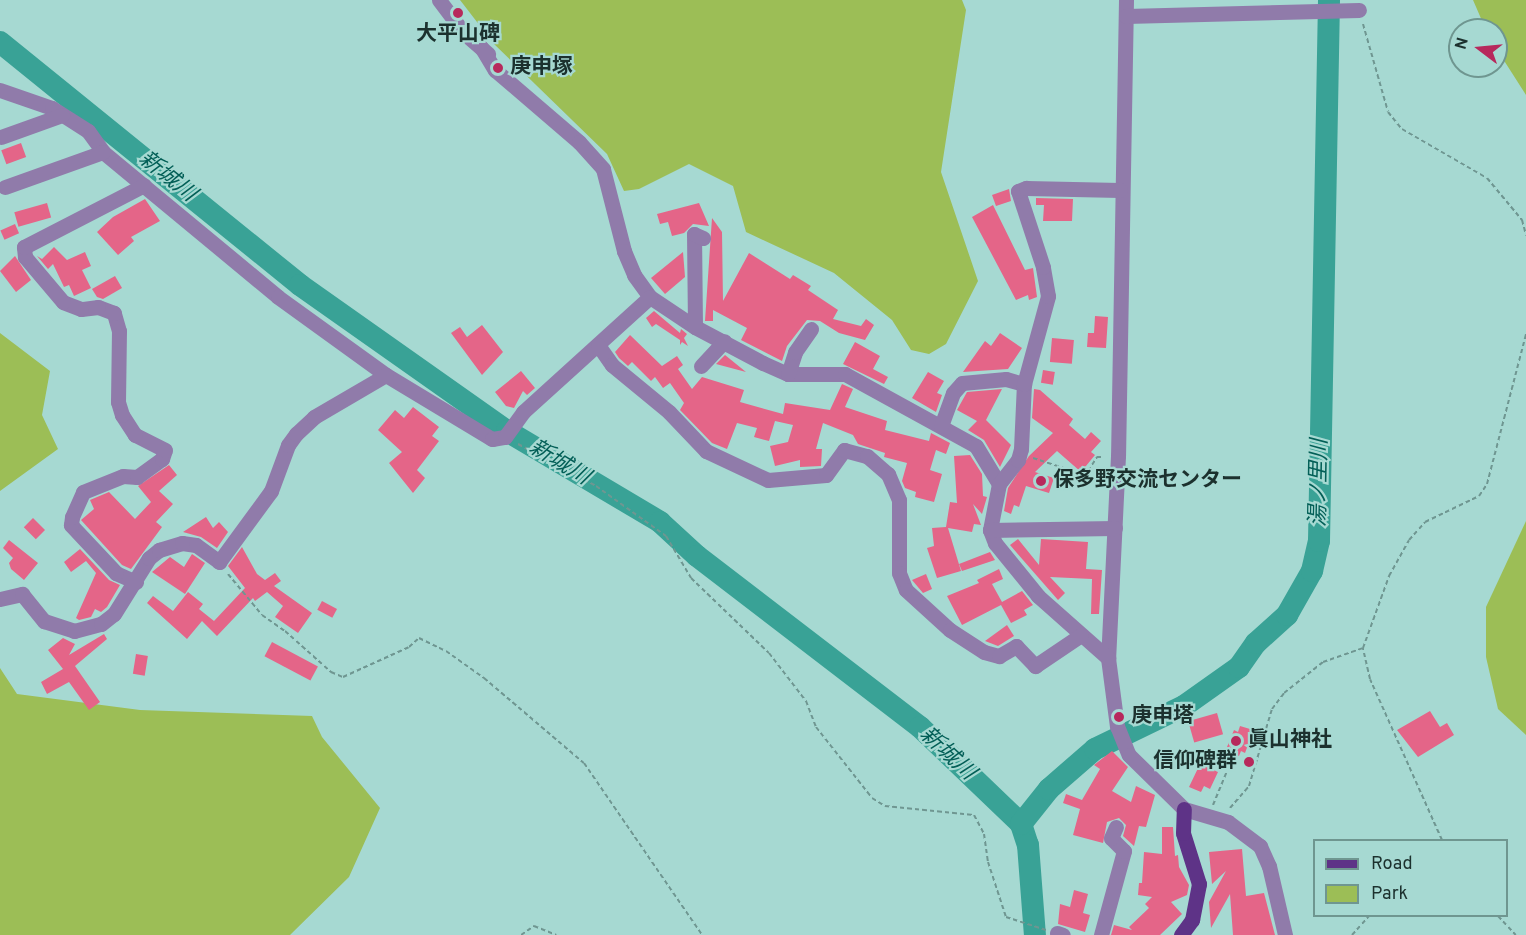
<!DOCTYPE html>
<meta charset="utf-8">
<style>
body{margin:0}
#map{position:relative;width:1526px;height:935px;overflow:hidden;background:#a6d9d2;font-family:Overpass,"Noto Sans JP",sans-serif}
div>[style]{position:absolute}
.green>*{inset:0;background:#9cbe56}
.river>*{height:22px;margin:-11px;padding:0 11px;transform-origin:11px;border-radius:11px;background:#39a296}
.building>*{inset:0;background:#e46588;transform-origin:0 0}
.path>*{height:2px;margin-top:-1px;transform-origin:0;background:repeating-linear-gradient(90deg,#6f9691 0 4.5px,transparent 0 7.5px)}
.minor>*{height:15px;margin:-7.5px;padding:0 7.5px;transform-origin:7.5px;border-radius:7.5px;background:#907baa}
.major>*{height:15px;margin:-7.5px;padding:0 7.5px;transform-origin:7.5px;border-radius:7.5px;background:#5e3387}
.dots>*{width:16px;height:16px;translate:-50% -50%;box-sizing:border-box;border:3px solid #a6d9d2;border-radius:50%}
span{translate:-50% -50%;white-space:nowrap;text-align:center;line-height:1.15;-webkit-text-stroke:4.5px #a6d9d2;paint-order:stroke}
.poi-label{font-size:21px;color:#1c312e;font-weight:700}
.left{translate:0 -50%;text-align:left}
.right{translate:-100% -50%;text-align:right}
.water-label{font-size:22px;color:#035f57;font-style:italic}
.legend{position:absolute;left:1313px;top:839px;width:195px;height:78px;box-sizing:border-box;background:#a6d9d2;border:2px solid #6f9690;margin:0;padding:8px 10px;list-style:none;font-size:18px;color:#1c312e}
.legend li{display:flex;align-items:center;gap:12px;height:30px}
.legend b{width:30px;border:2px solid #6f9690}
.north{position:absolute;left:1448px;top:18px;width:60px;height:60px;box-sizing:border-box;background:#a6d9d2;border:2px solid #6f9690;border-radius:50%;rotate:286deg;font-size:16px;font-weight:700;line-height:24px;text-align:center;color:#1c312e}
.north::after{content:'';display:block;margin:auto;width:21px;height:27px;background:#b7295c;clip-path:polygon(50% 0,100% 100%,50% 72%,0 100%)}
</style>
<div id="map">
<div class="green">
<div style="clip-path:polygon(460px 0,962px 0,966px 10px,941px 172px,978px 281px,946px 344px,929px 354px,911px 350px,892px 320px,834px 273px,746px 232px,733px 186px,689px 164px,639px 189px,624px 191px,607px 154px,494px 44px)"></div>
<div style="clip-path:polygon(1473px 0,1526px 0,1526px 95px,1496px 48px,1496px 30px,1486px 30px)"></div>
<div style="clip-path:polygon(0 333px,50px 371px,42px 415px,58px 449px,0 491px)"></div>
<div style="clip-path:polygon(1526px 521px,1526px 735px,1498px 709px,1486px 657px,1486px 607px)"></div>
<div style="clip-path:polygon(0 668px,17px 694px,140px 710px,312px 716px,322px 737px,380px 808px,349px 877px,290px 935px,0 935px)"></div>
</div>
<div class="river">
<div style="left:0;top:42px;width:386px;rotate:39deg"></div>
<div style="left:300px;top:285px;width:253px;rotate:35.2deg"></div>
<div style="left:507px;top:431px;width:178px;rotate:30.7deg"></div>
<div style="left:660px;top:522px;width:50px;rotate:42.6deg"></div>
<div style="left:697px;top:556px;width:281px;rotate:37.5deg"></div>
<div style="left:920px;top:727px;width:140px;rotate:43.8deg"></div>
<div style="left:1021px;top:824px;width:22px;rotate:72deg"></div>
<div style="left:1028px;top:845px;width:90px;rotate:85.6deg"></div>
<div style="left:1021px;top:824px;width:45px;rotate:-51.3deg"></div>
<div style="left:1049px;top:789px;width:61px;rotate:-41deg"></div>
<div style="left:1095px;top:749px;width:99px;rotate:-25.8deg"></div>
<div style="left:1184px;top:706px;width:67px;rotate:-35.3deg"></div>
<div style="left:1239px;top:667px;width:29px;rotate:-55deg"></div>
<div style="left:1256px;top:643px;width:42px;rotate:-42.1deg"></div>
<div style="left:1287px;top:615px;width:51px;rotate:-60.4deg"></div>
<div style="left:1312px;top:571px;width:31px;rotate:-77deg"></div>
<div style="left:1319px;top:541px;width:541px;rotate:-88.94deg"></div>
</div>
<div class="building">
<div style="left:21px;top:143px;width:15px;height:21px;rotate:70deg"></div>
<div style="clip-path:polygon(1009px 189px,1011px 201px,996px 206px,992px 195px)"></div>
<div style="clip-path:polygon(1036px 198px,1073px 199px,1072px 221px,1043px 221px,1044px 205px,1036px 205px)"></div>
<div style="clip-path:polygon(145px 199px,160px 221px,131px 237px,134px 241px,118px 255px,97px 232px,113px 217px)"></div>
<div style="left:47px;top:203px;width:15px;height:34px;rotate:74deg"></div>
<div style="clip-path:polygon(699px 203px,709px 226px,693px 224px,684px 233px,672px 236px,668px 222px,660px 224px,657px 214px)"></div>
<div style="clip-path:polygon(993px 205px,1025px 270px,1033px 268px,1037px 297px,1029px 300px,1028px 295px,1016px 300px,972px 217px)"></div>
<div style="clip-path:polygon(712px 218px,722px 232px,723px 301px,749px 253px,790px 279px,793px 275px,811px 286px,808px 290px,838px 310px,833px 319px,861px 326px,866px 319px,874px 325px,865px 340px,839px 333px,820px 321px,807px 320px,787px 346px,782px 361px,741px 340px,747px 328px,713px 310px,713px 321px,705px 321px)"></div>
<div style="left:15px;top:224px;width:10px;height:16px;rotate:66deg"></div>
<div style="clip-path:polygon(54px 247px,67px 260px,85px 252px,91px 266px,82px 270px,91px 288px,74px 296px,69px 285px,64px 287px,53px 264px,48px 269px,37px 256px,42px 259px)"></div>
<div style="clip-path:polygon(683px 252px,685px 277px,665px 294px,651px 278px)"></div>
<div style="clip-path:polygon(15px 256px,31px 280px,16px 292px,0 271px)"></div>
<div style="clip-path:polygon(115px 276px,122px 288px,103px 299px,97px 297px,92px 289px)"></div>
<div style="clip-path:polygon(654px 311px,680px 333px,681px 329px,687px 334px,684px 338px,688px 346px,682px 342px,680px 345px,680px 340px,656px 324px,652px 327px,646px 318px)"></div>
<div style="clip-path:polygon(1095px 316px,1108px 317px,1106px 348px,1087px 347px,1088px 333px,1094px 333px)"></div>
<div style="clip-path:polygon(482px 325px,503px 352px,482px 375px,451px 333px,460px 327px,467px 337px)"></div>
<div style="clip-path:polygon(1000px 333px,1022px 348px,1008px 369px,963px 372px,985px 341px,991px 346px)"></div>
<div style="clip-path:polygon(630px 335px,662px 366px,677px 356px,683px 365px,678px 369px,692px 389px,702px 377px,744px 390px,740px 402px,783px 414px,785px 403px,830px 410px,842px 384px,853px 389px,845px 407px,887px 421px,885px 430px,929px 441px,931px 433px,950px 443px,946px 454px,936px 450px,930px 470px,942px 474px,934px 502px,915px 497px,916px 492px,905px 488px,902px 481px,907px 463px,884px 457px,885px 453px,858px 444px,853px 435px,823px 423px,816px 449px,822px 449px,821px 466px,800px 467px,800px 460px,775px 466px,770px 446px,788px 442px,793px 425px,775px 421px,769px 441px,754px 437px,757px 428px,737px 423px,727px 449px,712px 443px,680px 410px,684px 403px,670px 383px,663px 388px,655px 377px,651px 381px,632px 362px,628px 366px,619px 358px,615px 352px)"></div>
<div style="left:1052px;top:338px;width:22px;height:24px;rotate:5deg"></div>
<div style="clip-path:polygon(855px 342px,880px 356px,873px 369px,888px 377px,884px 384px,843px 364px)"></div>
<div style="clip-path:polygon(725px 355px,746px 372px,716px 364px)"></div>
<div style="left:1043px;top:370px;width:12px;height:13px;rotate:9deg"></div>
<div style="clip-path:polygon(521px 371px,535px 388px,527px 395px,523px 391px,514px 408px,506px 406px,495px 392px)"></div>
<div style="clip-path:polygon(928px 372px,944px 381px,937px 393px,942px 395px,936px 412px,912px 398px)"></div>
<div style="clip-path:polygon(1002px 389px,986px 420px,1011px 445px,1000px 467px,984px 440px,968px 430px,977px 421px,957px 410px,967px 392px)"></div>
<div style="clip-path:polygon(1034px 389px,1040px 390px,1073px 419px,1069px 425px,1085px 439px,1091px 432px,1101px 441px,1091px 452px,1095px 455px,1081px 472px,1057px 451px,1035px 472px,1054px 478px,1049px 493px,1026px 486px,1019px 507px,1014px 505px,1011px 514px,1004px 511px,1008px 488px,1029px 456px,1053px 433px,1032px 418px)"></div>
<div style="clip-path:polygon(413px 407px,439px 427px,432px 436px,439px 441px,417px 470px,425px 478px,413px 493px,389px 463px,402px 452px,378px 430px,395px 410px,404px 418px)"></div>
<div style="clip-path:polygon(970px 455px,982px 474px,983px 496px,987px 497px,982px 514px,973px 504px,981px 525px,974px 524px,972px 532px,948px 528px,961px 571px,937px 578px,927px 548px,934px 546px,932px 528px,946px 527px,950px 502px,957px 503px,954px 456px)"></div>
<div style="clip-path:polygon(169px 465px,177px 475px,159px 491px,173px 504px,156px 522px,162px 527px,131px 569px,122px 565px,81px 520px,94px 509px,90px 500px,109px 492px,135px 519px,151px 502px,138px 486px)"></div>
<div style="clip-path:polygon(206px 517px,213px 528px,219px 522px,228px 532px,217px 548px,201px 537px,183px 532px)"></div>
<div style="left:33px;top:518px;width:17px;height:13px;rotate:45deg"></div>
<div style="clip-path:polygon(1018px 539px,1039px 565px,1041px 539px,1088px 542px,1086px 569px,1102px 570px,1099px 614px,1091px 614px,1092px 579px,1050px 577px,1065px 593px,1058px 600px,1010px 545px)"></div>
<div style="clip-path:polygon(9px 540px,38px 563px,24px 580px,11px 569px,9px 563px,13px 558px,3px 548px)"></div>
<div style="clip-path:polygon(242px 547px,257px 574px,265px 580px,275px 573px,281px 581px,274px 586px,312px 613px,298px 633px,275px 617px,283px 606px,267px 592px,255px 601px,253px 598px,217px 636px,202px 621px,187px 639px,147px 603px,153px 596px,173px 611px,188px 592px,203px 604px,199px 609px,214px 621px,245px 588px,228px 566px)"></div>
<div style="clip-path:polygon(80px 549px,109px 580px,120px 585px,107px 607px,101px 612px,95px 609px,91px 617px,79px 620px,76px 618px,96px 573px,86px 561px,71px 572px,64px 562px)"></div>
<div style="clip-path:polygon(990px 552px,995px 560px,962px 571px,959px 564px)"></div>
<div style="clip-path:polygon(192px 554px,205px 563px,185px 594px,152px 572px,170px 557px,184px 567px)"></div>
<div style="clip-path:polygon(999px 569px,1003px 579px,992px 584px,1002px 602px,1022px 591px,1033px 605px,1024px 610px,1027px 615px,1011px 623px,1001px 605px,962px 625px,947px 596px,979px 583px,977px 580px)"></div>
<div style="clip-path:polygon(926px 574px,932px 589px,923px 593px,912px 580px)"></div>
<div style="left:322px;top:601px;width:17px;height:10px;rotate:28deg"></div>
<div style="clip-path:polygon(1007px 625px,1014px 636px,998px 646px,985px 641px)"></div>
<div style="clip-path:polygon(104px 634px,107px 639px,75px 666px,100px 702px,89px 710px,69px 682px,47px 694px,41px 682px,63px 669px,48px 650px,63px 638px,75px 644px,69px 655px)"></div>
<div style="left:272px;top:642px;width:52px;height:16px;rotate:28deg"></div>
<div style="left:136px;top:654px;width:12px;height:20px;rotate:9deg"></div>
<div style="clip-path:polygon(1430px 711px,1440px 727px,1447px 723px,1454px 735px,1418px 757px,1397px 730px)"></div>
<div style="left:1217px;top:713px;width:22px;height:30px;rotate:74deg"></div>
<div style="clip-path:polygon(1240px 726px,1250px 729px,1251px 737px,1245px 753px,1241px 751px,1239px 756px,1230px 752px,1231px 748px,1227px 747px,1234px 730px,1238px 732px)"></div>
<div style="clip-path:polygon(1112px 751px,1128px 767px,1112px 791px,1131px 802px,1136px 786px,1155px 795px,1146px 827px,1139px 826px,1134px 846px,1123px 836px,1126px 825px,1119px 818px,1107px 822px,1103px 843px,1073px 835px,1080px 809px,1063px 803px,1066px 794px,1082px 800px,1100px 769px,1094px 765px)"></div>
<div style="clip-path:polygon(1200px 764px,1218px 772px,1210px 789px,1204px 786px,1201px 792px,1189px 787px)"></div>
<div style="clip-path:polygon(1162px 827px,1173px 827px,1175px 856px,1178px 855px,1179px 867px,1189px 885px,1187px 895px,1171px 902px,1182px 914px,1160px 935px,1111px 935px,1114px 925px,1132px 930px,1129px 927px,1149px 908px,1145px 904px,1152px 897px,1138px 895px,1139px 883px,1142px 883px,1144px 852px,1162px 854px)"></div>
<div style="clip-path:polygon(1242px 849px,1246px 896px,1264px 893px,1275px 935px,1233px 935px,1230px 894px,1211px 928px,1209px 902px,1226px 871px,1212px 884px,1209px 852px)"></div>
<div style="clip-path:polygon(1074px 890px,1088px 894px,1083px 913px,1090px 915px,1085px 932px,1058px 924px,1060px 904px,1070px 907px)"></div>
</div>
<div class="path">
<div style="left:1363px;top:24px;width:91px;rotate:74.1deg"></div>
<div style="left:1388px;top:112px;width:22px;rotate:51deg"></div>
<div style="left:1402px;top:129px;width:98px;rotate:30deg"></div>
<div style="left:1487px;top:178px;width:55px;rotate:50.2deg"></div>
<div style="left:1522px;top:220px;width:16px;rotate:75deg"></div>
<div style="left:518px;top:444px;width:89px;rotate:28.3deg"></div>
<div style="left:596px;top:486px;width:86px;rotate:35.5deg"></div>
<div style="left:666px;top:536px;width:49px;rotate:59.2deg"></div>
<div style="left:691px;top:578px;width:108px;rotate:43.9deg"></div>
<div style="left:769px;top:653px;width:61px;rotate:52.4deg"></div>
<div style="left:806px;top:701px;width:28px;rotate:69deg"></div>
<div style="left:816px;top:727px;width:90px;rotate:51.7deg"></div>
<div style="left:872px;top:798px;width:15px;rotate:32deg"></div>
<div style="left:885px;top:806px;width:89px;rotate:5.8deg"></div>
<div style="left:974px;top:815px;width:21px;rotate:62deg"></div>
<div style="left:984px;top:834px;width:28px;rotate:82deg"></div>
<div style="left:988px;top:862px;width:58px;rotate:71.9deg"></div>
<div style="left:1006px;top:917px;width:42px;rotate:18deg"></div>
<div style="left:1033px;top:458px;width:48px;rotate:18.1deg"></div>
<div style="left:1079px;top:473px;width:9px;rotate:-13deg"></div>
<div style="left:1088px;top:471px;width:17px;rotate:-57deg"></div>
<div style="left:1097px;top:457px;width:7px"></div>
<div style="left:228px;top:574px;width:53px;rotate:50.3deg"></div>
<div style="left:262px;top:615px;width:28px;rotate:35deg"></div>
<div style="left:285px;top:631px;width:62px;rotate:41.7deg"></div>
<div style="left:331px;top:672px;width:13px;rotate:23deg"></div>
<div style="left:343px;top:677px;width:72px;rotate:-24.4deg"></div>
<div style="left:409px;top:647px;width:13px;rotate:-42deg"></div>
<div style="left:419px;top:638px;width:30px;rotate:26deg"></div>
<div style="left:446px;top:651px;width:47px;rotate:35.4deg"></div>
<div style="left:484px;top:678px;width:131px;rotate:40.4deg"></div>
<div style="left:584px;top:763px;width:209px;rotate:55.5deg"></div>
<div style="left:1213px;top:805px;width:50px;rotate:-67.6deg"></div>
<div style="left:1230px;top:808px;width:29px;rotate:-49deg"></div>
<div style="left:1249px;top:786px;width:80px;rotate:-73.4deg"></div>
<div style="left:1272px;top:709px;width:20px;rotate:-53deg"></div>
<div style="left:1284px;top:693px;width:50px;rotate:-38.5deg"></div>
<div style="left:1323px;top:662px;width:42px;rotate:-19.3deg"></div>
<div style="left:1442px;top:840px;width:176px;rotate:-114.1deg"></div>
<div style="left:1370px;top:679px;width:32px;rotate:-103deg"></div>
<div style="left:1363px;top:648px;width:77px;rotate:-70.1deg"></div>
<div style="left:1389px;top:576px;width:41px;rotate:-60.9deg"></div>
<div style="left:1409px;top:540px;width:24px;rotate:-48deg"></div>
<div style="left:1425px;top:522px;width:60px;rotate:-25.7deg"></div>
<div style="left:1479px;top:496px;width:14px;rotate:-56deg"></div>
<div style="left:1487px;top:484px;width:155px;rotate:-75.4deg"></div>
<div style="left:1498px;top:916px;width:26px;rotate:47deg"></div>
<div style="left:521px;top:935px;width:16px;rotate:-35deg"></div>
<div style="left:534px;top:926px;width:24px;rotate:22deg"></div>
<div style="left:1352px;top:935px;width:25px;rotate:-48deg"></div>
</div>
<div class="minor">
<div style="left:439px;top:0;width:41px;rotate:52.9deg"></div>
<div style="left:464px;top:33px;width:32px;rotate:41deg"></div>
<div style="left:1126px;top:0;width:456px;rotate:91deg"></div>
<div style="left:1118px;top:456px;width:202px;rotate:92.8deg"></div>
<div style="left:1108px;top:658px;width:69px;rotate:82.5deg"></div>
<div style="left:1117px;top:726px;width:31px;rotate:68deg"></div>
<div style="left:1129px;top:755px;width:77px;rotate:44.5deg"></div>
<div style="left:1184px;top:809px;width:46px;rotate:16.5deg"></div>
<div style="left:1228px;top:822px;width:40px;rotate:37deg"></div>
<div style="left:1260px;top:846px;width:22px;rotate:66deg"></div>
<div style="left:1269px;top:866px;width:71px;rotate:76.9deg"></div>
<div style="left:1126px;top:16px;width:233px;rotate:-1.5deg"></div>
<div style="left:481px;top:47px;width:27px;rotate:59deg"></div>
<div style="left:495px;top:70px;width:111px;rotate:40.6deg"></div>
<div style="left:579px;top:142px;width:36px;rotate:48deg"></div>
<div style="left:603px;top:169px;width:85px;rotate:75.6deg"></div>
<div style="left:624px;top:251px;width:26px;rotate:67deg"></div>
<div style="left:634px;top:275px;width:27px;rotate:54deg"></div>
<div style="left:650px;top:297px;width:54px;rotate:33.7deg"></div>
<div style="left:695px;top:327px;width:77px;rotate:27.9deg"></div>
<div style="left:763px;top:363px;width:27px;rotate:24deg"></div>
<div style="left:788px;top:374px;width:57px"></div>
<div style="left:845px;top:374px;width:149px;rotate:28.8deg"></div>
<div style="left:976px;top:446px;width:44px;rotate:58.8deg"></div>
<div style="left:999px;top:484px;width:47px;rotate:101.1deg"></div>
<div style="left:990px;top:530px;width:14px;rotate:69deg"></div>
<div style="left:995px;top:543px;width:68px;rotate:50.9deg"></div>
<div style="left:1038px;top:596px;width:94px;rotate:41.5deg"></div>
<div style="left:0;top:90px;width:55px;rotate:19.1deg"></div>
<div style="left:52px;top:108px;width:43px;rotate:32.6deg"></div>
<div style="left:88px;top:131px;width:26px;rotate:54deg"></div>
<div style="left:103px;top:152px;width:227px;rotate:39.6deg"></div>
<div style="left:278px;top:297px;width:133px;rotate:35.8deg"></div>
<div style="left:386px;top:375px;width:124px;rotate:31.1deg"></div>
<div style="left:492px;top:439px;width:13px;rotate:-9deg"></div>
<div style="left:505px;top:437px;width:31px;rotate:-54deg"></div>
<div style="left:523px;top:412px;width:171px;rotate:-42.2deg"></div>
<div style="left:1px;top:137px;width:65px;rotate:-19.8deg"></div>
<div style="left:5px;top:187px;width:104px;rotate:-19.7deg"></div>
<div style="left:695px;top:327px;width:93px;rotate:-90.6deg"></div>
<div style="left:694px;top:234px;width:10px;rotate:24deg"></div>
<div style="left:598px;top:345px;width:24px;rotate:55deg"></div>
<div style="left:612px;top:365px;width:74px;rotate:39.5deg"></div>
<div style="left:669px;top:412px;width:54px;rotate:46.5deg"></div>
<div style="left:706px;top:451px;width:68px;rotate:25.1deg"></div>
<div style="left:768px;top:480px;width:58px;rotate:-4.9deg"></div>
<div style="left:826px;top:475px;width:31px;rotate:-54deg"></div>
<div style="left:844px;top:450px;width:24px;rotate:15deg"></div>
<div style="left:867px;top:456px;width:28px;rotate:41deg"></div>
<div style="left:888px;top:474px;width:28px;rotate:67deg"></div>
<div style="left:899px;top:500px;width:73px;rotate:90deg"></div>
<div style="left:899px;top:573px;width:18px;rotate:68deg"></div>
<div style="left:906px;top:590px;width:59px;rotate:42.3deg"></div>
<div style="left:950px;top:630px;width:40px;rotate:32.9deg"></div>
<div style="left:984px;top:652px;width:16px;rotate:15deg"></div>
<div style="left:999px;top:656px;width:20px;rotate:-30deg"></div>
<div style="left:1016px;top:646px;width:28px;rotate:46deg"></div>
<div style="left:1035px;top:666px;width:55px;rotate:-34deg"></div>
<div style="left:701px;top:366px;width:34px;rotate:-47deg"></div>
<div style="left:788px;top:374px;width:23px;rotate:-72deg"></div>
<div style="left:795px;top:352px;width:28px;rotate:-55deg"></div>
<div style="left:941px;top:426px;width:35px;rotate:-70deg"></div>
<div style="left:953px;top:393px;width:13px;rotate:-48deg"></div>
<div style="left:962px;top:383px;width:44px;rotate:-5.2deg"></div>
<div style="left:1006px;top:379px;width:19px;rotate:16deg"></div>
<div style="left:999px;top:484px;width:31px;rotate:-52deg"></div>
<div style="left:1018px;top:460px;width:11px;rotate:-75deg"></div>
<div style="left:1021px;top:449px;width:65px;rotate:-87.4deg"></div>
<div style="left:1024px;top:384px;width:91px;rotate:-74.7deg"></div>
<div style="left:1048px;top:296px;width:29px;rotate:-100deg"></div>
<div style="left:1043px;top:267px;width:80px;rotate:-108.2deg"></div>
<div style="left:1018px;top:191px;width:9px;rotate:-21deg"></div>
<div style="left:1026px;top:188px;width:94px;rotate:1.2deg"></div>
<div style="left:990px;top:530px;width:125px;rotate:-0.9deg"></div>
<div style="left:136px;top:582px;width:22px;rotate:-156deg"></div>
<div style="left:116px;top:573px;width:66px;rotate:-133.2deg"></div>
<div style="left:71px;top:525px;width:8px;rotate:-83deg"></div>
<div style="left:72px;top:517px;width:27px;rotate:-66deg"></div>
<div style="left:83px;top:492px;width:43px;rotate:-21.8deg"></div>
<div style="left:123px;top:476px;width:14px;rotate:4deg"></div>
<div style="left:137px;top:477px;width:31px;rotate:-36deg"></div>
<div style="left:162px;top:459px;width:9px;rotate:-72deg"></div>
<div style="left:165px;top:450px;width:34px;rotate:-153deg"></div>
<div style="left:135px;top:435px;width:24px;rotate:-123deg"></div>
<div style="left:122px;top:415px;width:14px;rotate:-107deg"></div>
<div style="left:118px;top:402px;width:71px;rotate:-89.2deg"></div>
<div style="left:119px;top:331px;width:19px;rotate:-106deg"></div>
<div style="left:114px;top:313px;width:17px;rotate:-159deg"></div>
<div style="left:98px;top:307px;width:17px;rotate:173deg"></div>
<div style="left:81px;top:309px;width:19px;rotate:-159deg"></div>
<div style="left:63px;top:302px;width:59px;rotate:-130.2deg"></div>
<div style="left:25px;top:257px;width:10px;rotate:-96deg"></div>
<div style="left:24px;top:247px;width:135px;rotate:-27.3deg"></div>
<div style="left:0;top:599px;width:23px;rotate:-13deg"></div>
<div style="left:22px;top:594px;width:35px;rotate:51deg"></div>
<div style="left:44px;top:621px;width:32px;rotate:18deg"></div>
<div style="left:74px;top:631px;width:28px;rotate:-15deg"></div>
<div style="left:101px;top:624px;width:16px;rotate:-38deg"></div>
<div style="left:114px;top:614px;width:66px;rotate:-58deg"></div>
<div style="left:149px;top:558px;width:13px;rotate:-39deg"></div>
<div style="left:159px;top:550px;width:24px;rotate:-17deg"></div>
<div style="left:182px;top:543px;width:14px;rotate:8deg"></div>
<div style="left:196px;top:545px;width:29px;rotate:36deg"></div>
<div style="left:219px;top:562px;width:88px;rotate:-53.8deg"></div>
<div style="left:271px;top:491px;width:49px;rotate:-69.7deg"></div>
<div style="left:288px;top:445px;width:14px;rotate:-54deg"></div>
<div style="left:296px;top:434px;width:25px;rotate:-43deg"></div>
<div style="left:314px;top:417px;width:83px;rotate:-30.3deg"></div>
<div style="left:1057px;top:933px;width:6px;rotate:18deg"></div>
<div style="left:1101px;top:935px;width:87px;rotate:-74.7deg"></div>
<div style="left:1124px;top:851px;width:18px;rotate:-135deg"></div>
<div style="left:1111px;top:838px;width:12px;rotate:-66deg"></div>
</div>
<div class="major">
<div style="left:1181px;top:935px;width:19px;rotate:-54deg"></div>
<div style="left:1192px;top:920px;width:37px;rotate:-79deg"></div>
<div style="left:1199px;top:884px;width:53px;rotate:-107.4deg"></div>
<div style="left:1183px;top:833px;width:24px;rotate:-88deg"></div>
</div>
<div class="dots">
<div style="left:458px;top:13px;background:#b7295c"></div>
<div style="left:498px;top:68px;background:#b7295c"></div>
<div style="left:1041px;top:481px;background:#b7295c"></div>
<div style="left:1119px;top:717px;background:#b7295c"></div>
<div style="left:1236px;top:741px;background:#b7295c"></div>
<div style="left:1249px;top:762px;background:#b7295c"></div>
</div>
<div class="poi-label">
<span style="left:458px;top:35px">大平山碑</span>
<span class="left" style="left:510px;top:68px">庚申塚</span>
<span class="left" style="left:1053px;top:481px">保多野交流センター</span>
<span class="left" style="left:1131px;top:717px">庚申塔</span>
<span class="left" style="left:1248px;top:741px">眞山神社</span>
<span class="right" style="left:1237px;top:762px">信仰碑群</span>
</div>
<div class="water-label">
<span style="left:167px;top:177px;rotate:39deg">新城川</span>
<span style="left:559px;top:463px;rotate:31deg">新城川</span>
<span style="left:1320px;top:483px;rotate:-89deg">湯ノ里川</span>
<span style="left:947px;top:754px;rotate:43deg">新城川</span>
</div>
<ul class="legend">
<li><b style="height:8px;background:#5e3387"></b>Road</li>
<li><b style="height:16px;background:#9cbe56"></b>Park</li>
</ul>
<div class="north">N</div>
</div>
